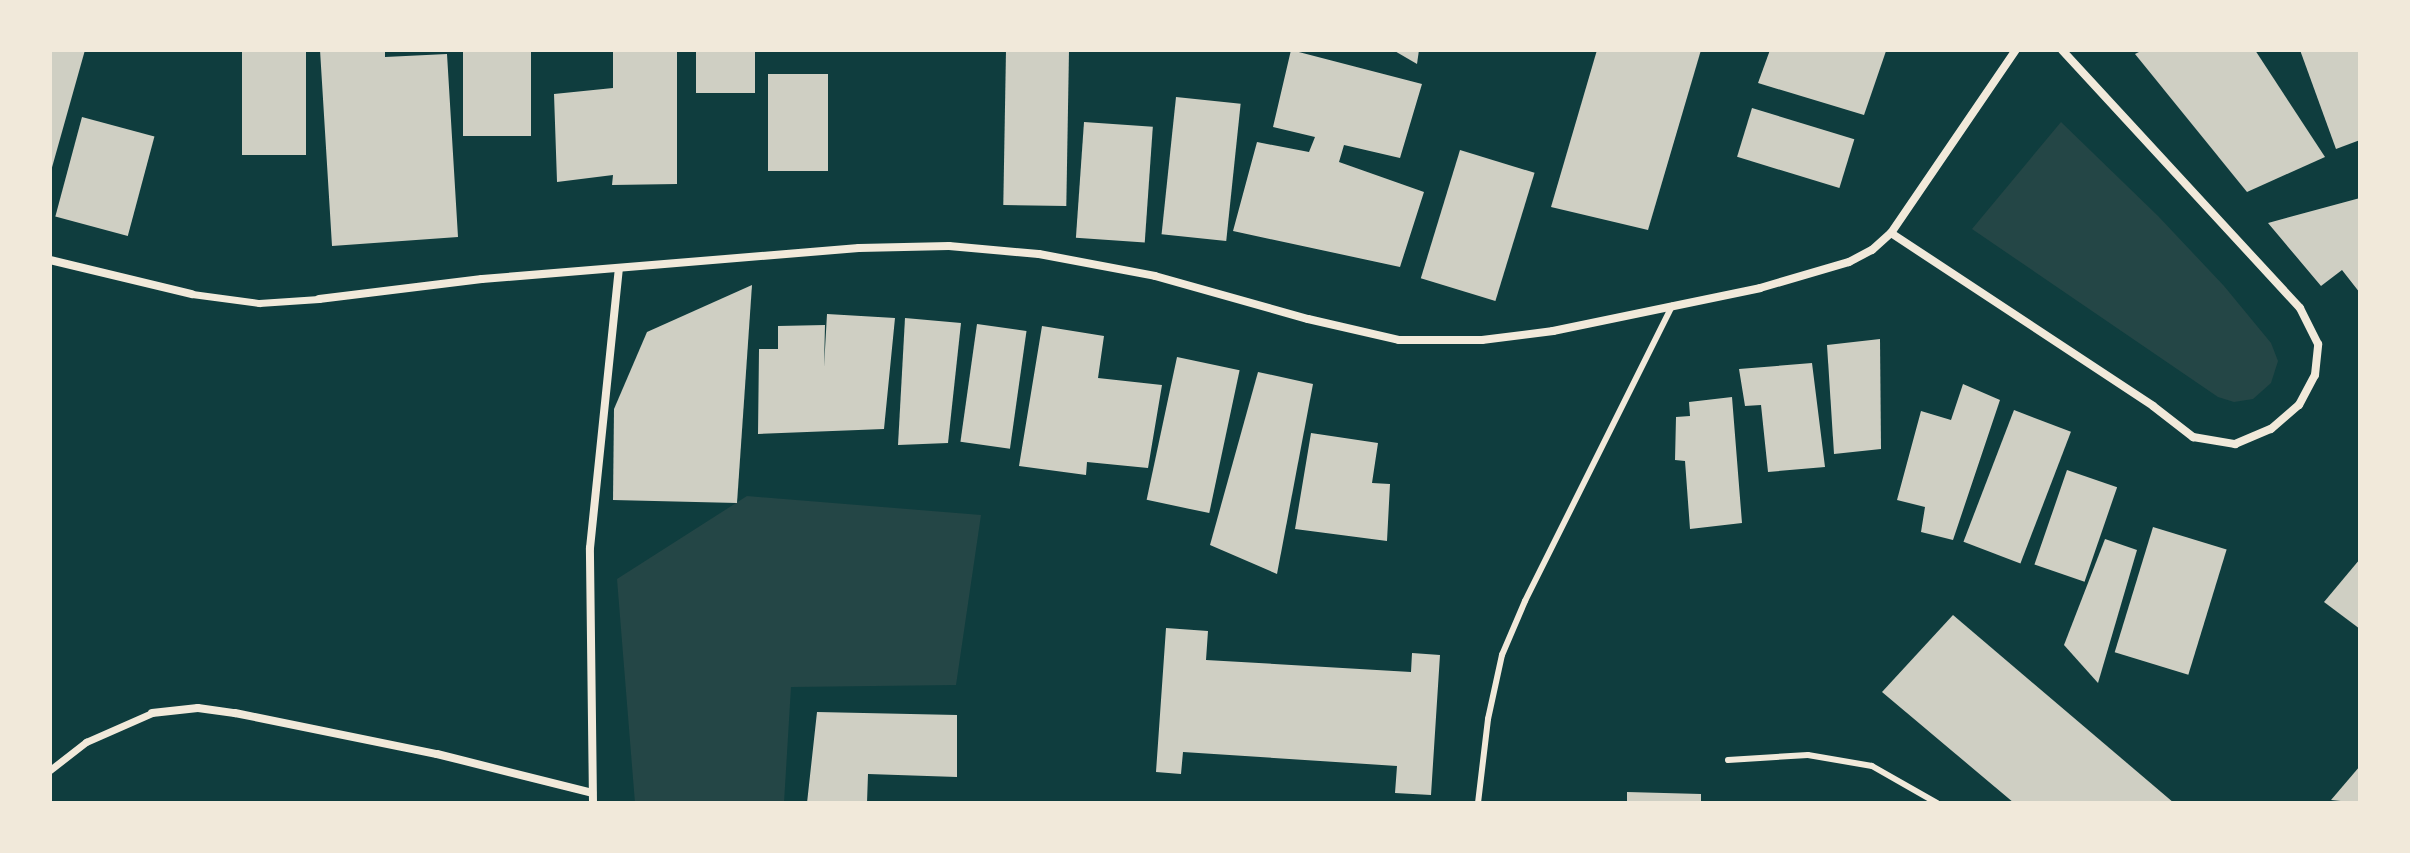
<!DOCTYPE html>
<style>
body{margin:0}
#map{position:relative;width:2410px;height:853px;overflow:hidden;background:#0f3d3e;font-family:"Source Sans 3",sans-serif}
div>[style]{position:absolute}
.green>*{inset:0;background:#244646}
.building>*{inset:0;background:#cfcfc3;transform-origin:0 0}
.service>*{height:6px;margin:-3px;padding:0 3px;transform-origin:3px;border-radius:3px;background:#f1e9da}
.pedestrian>*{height:7px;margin:-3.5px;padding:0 3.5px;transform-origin:3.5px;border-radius:3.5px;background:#f1e9da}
.minor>*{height:8px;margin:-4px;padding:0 4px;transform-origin:4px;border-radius:4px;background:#f1e9da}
span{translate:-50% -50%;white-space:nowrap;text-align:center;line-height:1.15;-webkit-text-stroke:8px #f1e9da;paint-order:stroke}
.frame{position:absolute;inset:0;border:52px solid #f1e9da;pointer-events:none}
</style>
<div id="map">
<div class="green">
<div style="clip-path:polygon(2061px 122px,2158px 216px,2224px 286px,2271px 343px,2278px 361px,2271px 383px,2253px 399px,2234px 402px,2218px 397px,1972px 229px)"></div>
<div style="clip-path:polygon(747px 496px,981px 515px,956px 685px,791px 687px,784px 803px,635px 803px,617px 579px)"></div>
</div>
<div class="building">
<div style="clip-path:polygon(50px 50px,85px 50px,51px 171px,50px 171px)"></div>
<div style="left:242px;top:50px;width:64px;height:105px"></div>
<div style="clip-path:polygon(320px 50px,385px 50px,385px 57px,447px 54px,458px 237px,332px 246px)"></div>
<div style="left:463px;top:50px;width:68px;height:86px"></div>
<div style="clip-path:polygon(613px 50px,677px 50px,677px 184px,612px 185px,613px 175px,557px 182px,554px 94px,613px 88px)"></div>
<div style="left:696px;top:50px;width:59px;height:43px"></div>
<div style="left:1006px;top:50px;width:63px;height:155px;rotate:1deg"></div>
<div style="clip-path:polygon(1291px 50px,1422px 84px,1400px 158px,1344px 145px,1339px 162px,1424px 192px,1400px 267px,1233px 231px,1257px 142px,1309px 152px,1315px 137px,1273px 127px)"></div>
<div style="clip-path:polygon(1393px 50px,1419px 50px,1417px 64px)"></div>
<div style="clip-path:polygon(1597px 50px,1701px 50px,1648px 230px,1551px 207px)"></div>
<div style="clip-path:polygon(1770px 50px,1884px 50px,1886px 51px,1864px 115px,1758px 83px)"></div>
<div style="clip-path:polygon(2143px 50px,2255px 50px,2325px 157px,2247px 192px,2135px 54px)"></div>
<div style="clip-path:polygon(2300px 50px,2360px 50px,2360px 140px,2336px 149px)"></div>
<div style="left:768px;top:74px;width:60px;height:97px"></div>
<div style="left:1176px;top:97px;width:65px;height:138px;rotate:6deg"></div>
<div style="left:1752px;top:108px;width:107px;height:51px;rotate:17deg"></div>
<div style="left:82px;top:117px;width:75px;height:103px;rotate:15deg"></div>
<div style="left:1084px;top:122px;width:69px;height:116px;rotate:4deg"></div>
<div style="left:1460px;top:150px;width:78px;height:134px;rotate:17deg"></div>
<div style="clip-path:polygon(2360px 198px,2360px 293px,2342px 270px,2321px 286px,2268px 223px)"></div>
<div style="clip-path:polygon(752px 285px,737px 503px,613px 500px,614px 409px,647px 332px)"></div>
<div style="clip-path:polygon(827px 314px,895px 318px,884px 429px,758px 434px,759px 349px,778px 349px,778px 326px,825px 325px,824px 367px)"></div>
<div style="clip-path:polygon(905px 318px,961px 323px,948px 443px,898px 445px)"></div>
<div style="left:977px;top:324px;width:50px;height:119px;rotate:8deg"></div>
<div style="clip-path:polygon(1042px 326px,1104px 336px,1098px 378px,1162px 385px,1148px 468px,1087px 462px,1086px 475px,1019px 466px)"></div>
<div style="clip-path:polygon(1880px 339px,1881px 449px,1834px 454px,1827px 345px)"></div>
<div style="left:1177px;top:357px;width:64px;height:146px;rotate:12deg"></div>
<div style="clip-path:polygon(1812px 363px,1825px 467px,1768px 472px,1761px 405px,1745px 406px,1739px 369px)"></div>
<div style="clip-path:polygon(1258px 372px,1313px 384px,1277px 574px,1210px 545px)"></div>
<div style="clip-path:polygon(1963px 384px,2000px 400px,1953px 540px,1921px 532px,1925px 507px,1897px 500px,1921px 411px,1951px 420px)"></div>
<div style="clip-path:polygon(1732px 397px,1742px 523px,1690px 529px,1685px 461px,1675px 460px,1676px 417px,1690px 416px,1689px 402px)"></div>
<div style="left:2014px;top:410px;width:61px;height:141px;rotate:21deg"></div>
<div style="clip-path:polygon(1311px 433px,1378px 443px,1372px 483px,1390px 484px,1387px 541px,1295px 529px)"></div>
<div style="left:2067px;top:470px;width:53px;height:100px;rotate:19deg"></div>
<div style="left:2153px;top:527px;width:77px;height:131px;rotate:17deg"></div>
<div style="clip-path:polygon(2105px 539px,2137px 550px,2098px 683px,2064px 645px)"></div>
<div style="clip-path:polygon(2360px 559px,2360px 629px,2324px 602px)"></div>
<div style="clip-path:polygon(1953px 615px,2174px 803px,2014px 803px,1882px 692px)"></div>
<div style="clip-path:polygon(1166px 628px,1208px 631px,1206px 660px,1411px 672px,1412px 653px,1440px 655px,1431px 795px,1395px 793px,1397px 766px,1183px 752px,1181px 774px,1156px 772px)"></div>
<div style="clip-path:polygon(817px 712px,957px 715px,957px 777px,868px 774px,867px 803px,807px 803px)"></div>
<div style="clip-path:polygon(2360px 766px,2360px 803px,2331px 800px)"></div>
<div style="clip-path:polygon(1627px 792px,1701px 794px,1701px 803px,1627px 803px)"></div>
</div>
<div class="service">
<div style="left:1728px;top:760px;width:80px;rotate:-3.6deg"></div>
<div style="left:1808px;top:755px;width:65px;rotate:9.8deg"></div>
<div style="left:1872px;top:766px;width:75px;rotate:29.6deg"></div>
<div style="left:1478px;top:803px;width:85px;rotate:-83.2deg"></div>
<div style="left:1488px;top:719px;width:66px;rotate:-77.7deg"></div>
<div style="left:1502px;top:655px;width:59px;rotate:-66.9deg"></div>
<div style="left:1525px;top:601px;width:330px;rotate:-63.5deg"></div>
</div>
<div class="pedestrian">
<div style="left:192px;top:294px;width:68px;rotate:7.7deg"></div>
<div style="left:259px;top:303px;width:60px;rotate:-3.8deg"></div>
<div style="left:50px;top:770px;width:46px;rotate:-37.9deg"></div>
<div style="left:86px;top:742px;width:72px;rotate:-23.7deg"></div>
</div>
<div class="minor">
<div style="left:1891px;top:233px;width:314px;rotate:33.4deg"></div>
<div style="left:2153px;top:406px;width:51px;rotate:37.8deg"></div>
<div style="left:2193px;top:437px;width:43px;rotate:9.5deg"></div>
<div style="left:2235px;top:444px;width:39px;rotate:-23deg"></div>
<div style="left:2271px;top:429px;width:37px;rotate:-41deg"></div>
<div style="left:2299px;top:405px;width:34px;rotate:-62deg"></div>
<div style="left:2315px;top:375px;width:31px;rotate:-84deg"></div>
<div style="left:2318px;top:344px;width:40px;rotate:-116.6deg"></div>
<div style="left:2300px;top:308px;width:351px;rotate:-132.7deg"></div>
<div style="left:50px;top:260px;width:146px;rotate:13.5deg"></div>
<div style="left:319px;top:299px;width:164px;rotate:-7deg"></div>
<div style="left:482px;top:279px;width:378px;rotate:-4.7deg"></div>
<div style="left:859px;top:248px;width:90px;rotate:-1.3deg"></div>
<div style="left:949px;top:246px;width:90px;rotate:5.1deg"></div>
<div style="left:1039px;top:254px;width:118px;rotate:10.7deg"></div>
<div style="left:1155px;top:276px;width:159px;rotate:15.7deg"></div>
<div style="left:1308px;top:319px;width:93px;rotate:13deg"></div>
<div style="left:1399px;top:340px;width:83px"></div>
<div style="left:1482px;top:340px;width:72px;rotate:-7.2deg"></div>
<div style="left:1553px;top:331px;width:211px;rotate:-11.7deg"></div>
<div style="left:1760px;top:288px;width:93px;rotate:-16.3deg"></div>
<div style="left:1849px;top:262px;width:26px;rotate:-28deg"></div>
<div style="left:1872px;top:250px;width:25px;rotate:-42deg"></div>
<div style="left:1891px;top:233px;width:222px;rotate:-55.7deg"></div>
<div style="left:152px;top:713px;width:46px;rotate:-6.2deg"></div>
<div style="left:198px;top:708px;width:37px;rotate:8deg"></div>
<div style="left:235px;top:713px;width:206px;rotate:11.5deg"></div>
<div style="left:437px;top:754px;width:160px;rotate:14.1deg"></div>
<div style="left:593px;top:803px;width:255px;rotate:-90.7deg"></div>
<div style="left:590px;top:548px;width:281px;rotate:-84.1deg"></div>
</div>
<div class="frame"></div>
</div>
